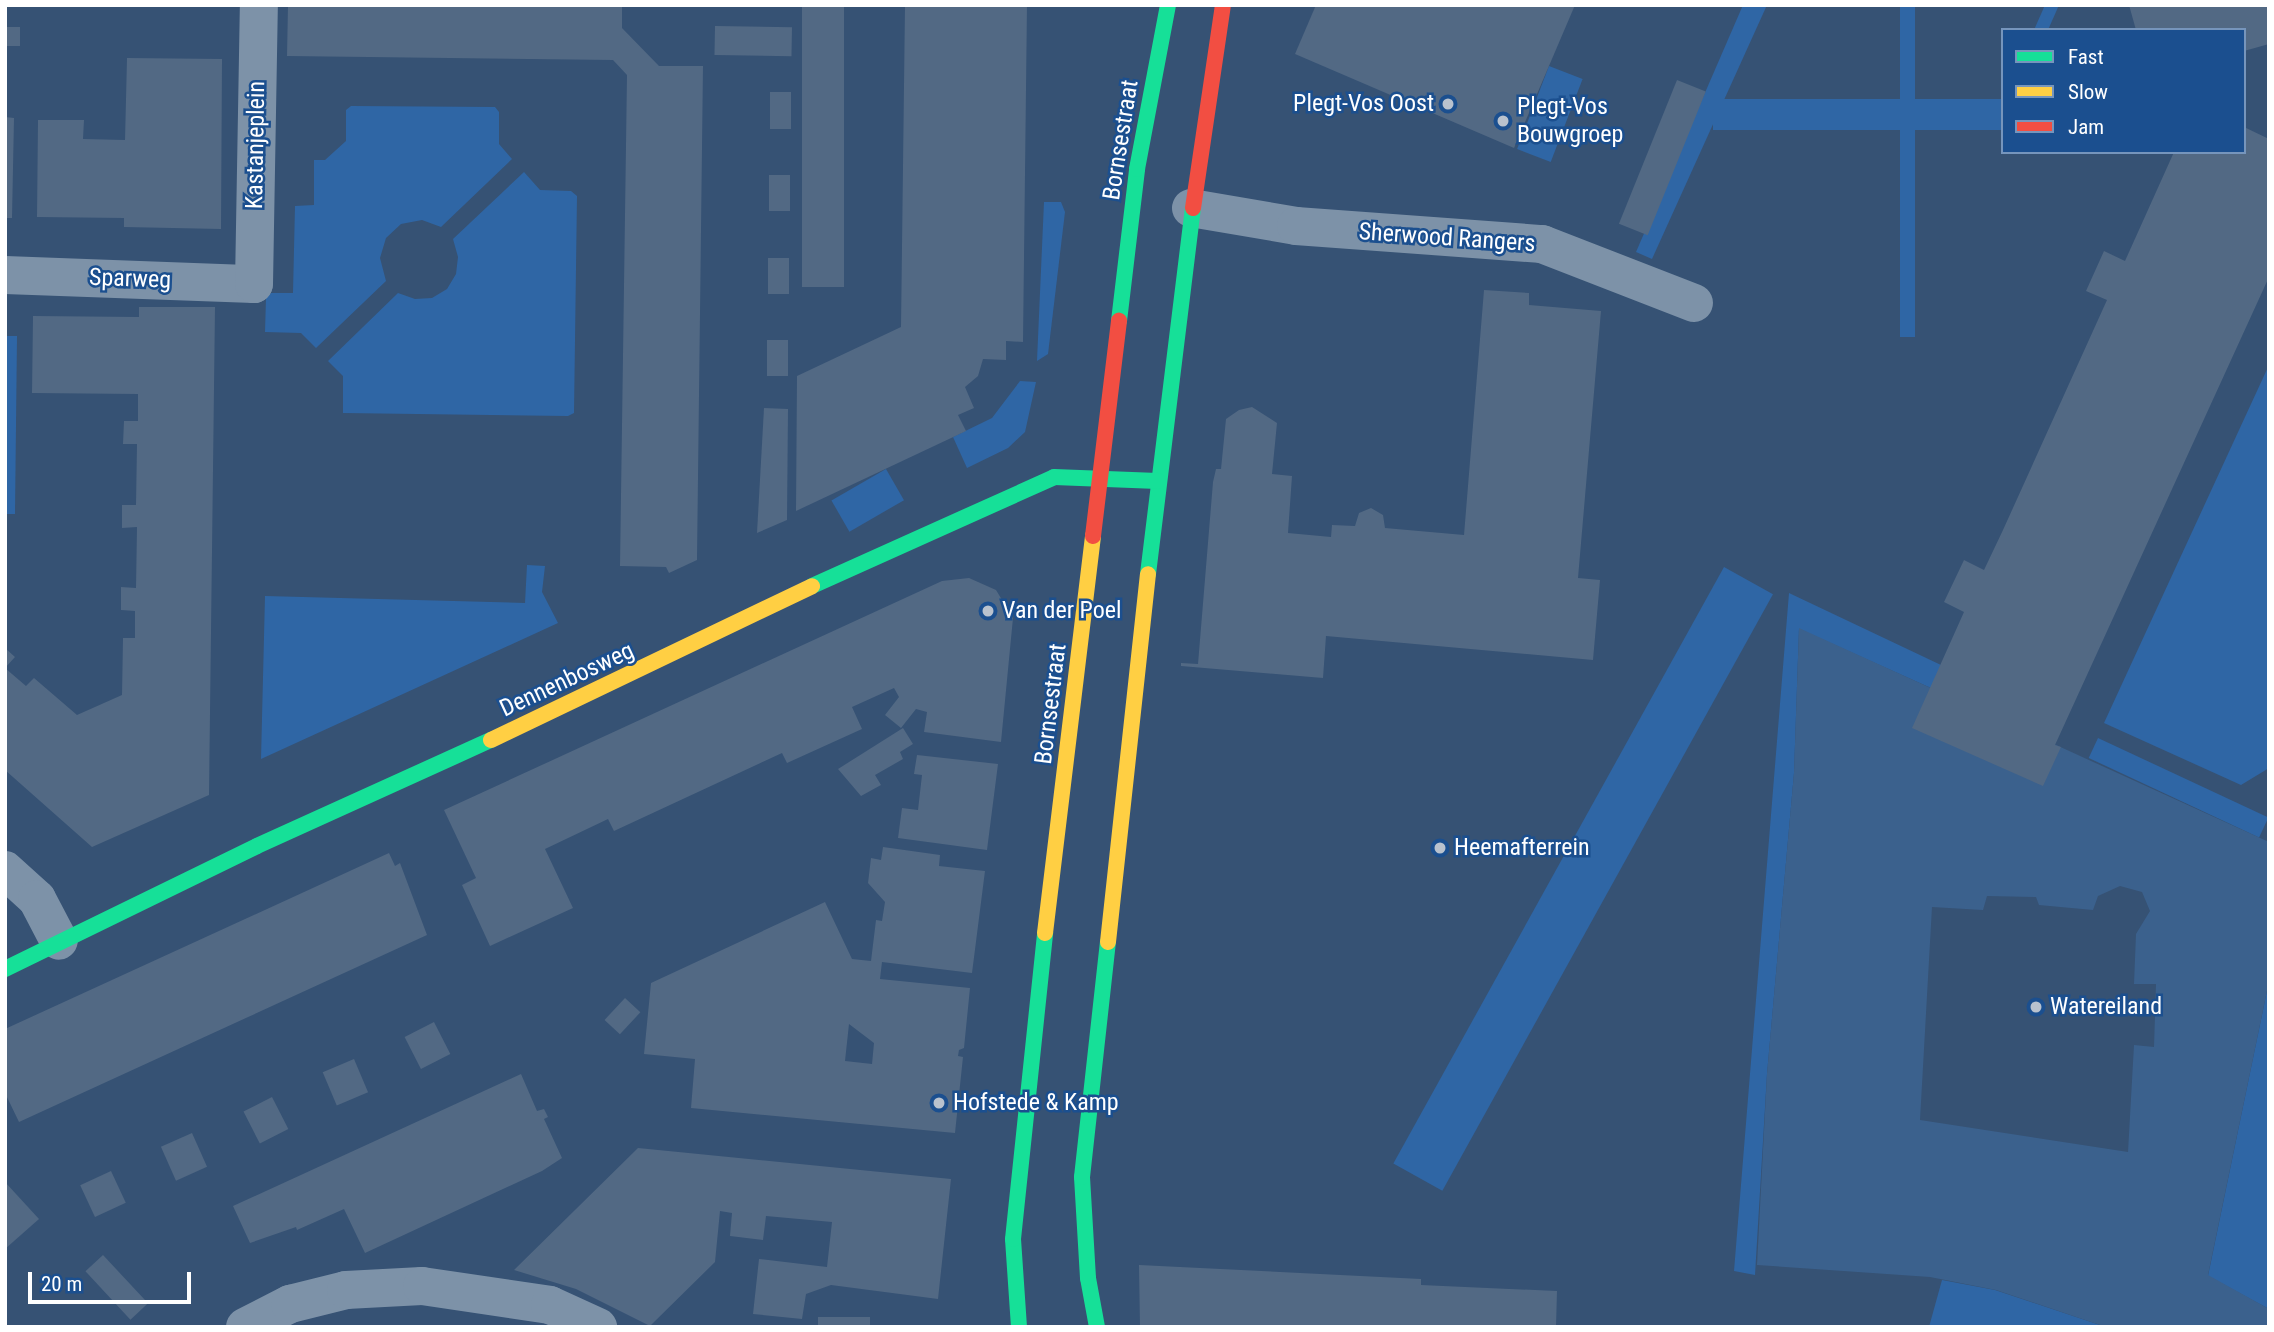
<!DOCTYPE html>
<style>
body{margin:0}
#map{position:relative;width:2274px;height:1332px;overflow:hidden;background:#365274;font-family:"Roboto Condensed",sans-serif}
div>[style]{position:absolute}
.green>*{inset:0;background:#2f66a5;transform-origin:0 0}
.water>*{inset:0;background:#3b618d}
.building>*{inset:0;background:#526984;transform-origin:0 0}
.street>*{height:38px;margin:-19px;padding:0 19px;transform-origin:19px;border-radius:19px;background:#7d92a8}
.fast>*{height:16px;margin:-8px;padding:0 8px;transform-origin:8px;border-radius:8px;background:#16e098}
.slow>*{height:16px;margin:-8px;padding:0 8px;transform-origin:8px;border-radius:8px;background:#ffcf43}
.jam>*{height:16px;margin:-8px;padding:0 8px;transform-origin:8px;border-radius:8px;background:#f24e42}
.dots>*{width:19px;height:19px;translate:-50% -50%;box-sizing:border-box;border:4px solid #1b4f8f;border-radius:50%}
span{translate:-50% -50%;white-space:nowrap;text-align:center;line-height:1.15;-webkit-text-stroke:5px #1b4f8f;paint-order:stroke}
.poi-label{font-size:24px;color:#fff}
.right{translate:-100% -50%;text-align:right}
.left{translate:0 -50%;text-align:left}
.street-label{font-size:24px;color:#fff}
.frame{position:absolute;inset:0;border:7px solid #fff;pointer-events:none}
.legend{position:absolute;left:2001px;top:28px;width:245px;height:126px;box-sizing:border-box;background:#1b4f8f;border:2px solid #7695bc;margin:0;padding:9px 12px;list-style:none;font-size:21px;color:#fff}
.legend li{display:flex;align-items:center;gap:14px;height:35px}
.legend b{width:35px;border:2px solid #7695bc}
.scale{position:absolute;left:28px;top:1272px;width:163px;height:32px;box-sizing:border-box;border:4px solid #fff;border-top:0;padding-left:9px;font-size:21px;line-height:24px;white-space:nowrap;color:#fff;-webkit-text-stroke:5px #1b4f8f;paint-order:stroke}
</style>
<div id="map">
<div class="green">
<div style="clip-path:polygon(1743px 5px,1767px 5px,1652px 259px,1636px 252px)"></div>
<div style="left:1900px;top:5px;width:15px;height:332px"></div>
<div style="clip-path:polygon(2045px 5px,2059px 5px,2048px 30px,2034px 30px)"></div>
<div style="left:1549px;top:66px;width:36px;height:89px;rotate:21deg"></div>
<div style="left:2003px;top:99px;width:31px;height:290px;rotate:90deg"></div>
<div style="clip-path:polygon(351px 106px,495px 107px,499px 112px,499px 144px,512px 159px,441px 227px,422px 220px,401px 224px,386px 238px,380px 258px,386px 281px,316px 348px,301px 333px,265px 332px,266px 298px,271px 293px,293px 293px,295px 206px,314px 205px,314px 160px,325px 160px,346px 141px,346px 110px)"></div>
<div style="clip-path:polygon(524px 172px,540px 190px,571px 191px,577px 196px,574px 413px,568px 416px,343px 413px,343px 376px,328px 361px,398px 293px,415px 299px,432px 298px,447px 289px,456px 274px,458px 257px,453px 239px)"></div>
<div style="clip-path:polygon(1044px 202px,1061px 202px,1065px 212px,1048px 354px,1037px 361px)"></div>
<div style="clip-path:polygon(5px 336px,17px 336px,15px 514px,5px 514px)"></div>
<div style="clip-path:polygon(2269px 365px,2269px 768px,2241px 785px,2104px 723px)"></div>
<div style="clip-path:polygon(1020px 381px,1036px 382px,1025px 432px,1008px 448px,967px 468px,953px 437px,992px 418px)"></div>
<div style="left:886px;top:469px;width:36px;height:63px;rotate:60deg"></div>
<div style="clip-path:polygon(527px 565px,545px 566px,542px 592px,558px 623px,261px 759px,265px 596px,525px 603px)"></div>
<div style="left:1724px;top:567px;width:56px;height:682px;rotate:29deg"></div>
<div style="clip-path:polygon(1789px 593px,1941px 665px,1931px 688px,1799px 629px,1794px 773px,1767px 1074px,1755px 1275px,1734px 1271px)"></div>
<div style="left:2098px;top:738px;width:188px;height:22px;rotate:25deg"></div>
<div style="clip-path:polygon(2269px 981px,2269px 1309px,2208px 1276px)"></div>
<div style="clip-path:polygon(1942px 1280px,1995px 1290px,2106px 1327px,1929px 1327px)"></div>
</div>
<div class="water">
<div style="clip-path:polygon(evenodd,1799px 628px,2269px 842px,2269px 981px,2208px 1275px,2269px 1309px,2269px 1327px,2106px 1327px,1996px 1290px,1930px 1277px,1757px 1265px,1767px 1074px,1794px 773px,1799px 628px,2120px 886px,2142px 892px,2150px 911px,2136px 934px,2134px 984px,2156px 984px,2154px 1047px,2134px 1045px,2128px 1152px,1920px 1120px,1932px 907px,1983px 910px,1987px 896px,2036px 897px,2039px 905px,2093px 910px,2098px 896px,2120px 886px)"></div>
</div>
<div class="building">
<div style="clip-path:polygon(288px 5px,622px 5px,622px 28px,659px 66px,703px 66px,697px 560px,669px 573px,666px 567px,620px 566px,627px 75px,613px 60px,287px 56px)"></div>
<div style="left:802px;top:5px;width:42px;height:282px"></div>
<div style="clip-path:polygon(905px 5px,1027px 5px,1023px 342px,1006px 341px,1006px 360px,983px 359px,978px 376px,965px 387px,974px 408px,958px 415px,966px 431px,796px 511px,797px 376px,901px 327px)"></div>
<div style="clip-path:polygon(1316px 5px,1575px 5px,1514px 148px,1295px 54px)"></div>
<div style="clip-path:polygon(2129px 5px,2269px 5px,2269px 44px,2244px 51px,2244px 30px,2136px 30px)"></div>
<div style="left:715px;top:26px;width:77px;height:29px;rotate:1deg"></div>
<div style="left:5px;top:27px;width:15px;height:19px"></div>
<div style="clip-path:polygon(127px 58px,222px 59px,221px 229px,124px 227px,124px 218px,37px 217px,38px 120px,84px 120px,83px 139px,125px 140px)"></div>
<div style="left:1677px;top:80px;width:31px;height:155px;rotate:22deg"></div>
<div style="left:770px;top:92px;width:21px;height:37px"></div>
<div style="clip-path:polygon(5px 117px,14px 118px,12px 218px,5px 218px)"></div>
<div style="clip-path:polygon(2244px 127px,2269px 139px,2269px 277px,2055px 745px,2061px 747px,2043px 786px,1912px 728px,1964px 612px,1944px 602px,1964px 560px,1984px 570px,2003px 530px,2107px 300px,2086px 291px,2104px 251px,2125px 261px,2174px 152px,2244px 152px)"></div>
<div style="left:769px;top:175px;width:21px;height:36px"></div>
<div style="left:768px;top:258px;width:21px;height:36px"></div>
<div style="clip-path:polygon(1484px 290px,1529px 293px,1529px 305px,1601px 311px,1578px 578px,1600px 580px,1593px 660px,1326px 636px,1323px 678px,1181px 666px,1181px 663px,1198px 664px,1213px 482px,1216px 469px,1221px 469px,1226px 419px,1239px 410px,1252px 407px,1277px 423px,1272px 474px,1292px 476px,1288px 533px,1331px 537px,1332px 525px,1355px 526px,1359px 513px,1371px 508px,1383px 515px,1385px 528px,1464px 535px)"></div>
<div style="clip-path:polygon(139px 307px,215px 307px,209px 795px,92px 847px,5px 770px,5px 648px,15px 657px,5px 668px,26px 686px,34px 678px,77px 715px,122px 695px,123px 638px,135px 638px,135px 611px,121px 610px,121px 587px,136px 588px,137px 527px,122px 528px,122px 505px,136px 505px,137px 444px,123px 444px,124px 421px,138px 421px,138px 394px,32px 393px,33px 316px,139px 317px)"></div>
<div style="left:767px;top:340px;width:21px;height:36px"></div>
<div style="clip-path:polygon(764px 408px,788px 409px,787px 520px,757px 533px)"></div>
<div style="clip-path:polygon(969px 578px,996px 590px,1013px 618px,1001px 742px,924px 732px,927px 712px,916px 709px,901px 728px,885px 715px,899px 697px,894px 688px,852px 707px,862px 729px,787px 763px,782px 753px,614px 831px,608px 819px,545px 849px,573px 908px,490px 946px,462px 885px,476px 878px,444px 810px,942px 581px)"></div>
<div style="clip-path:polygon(903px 728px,913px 744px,900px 752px,903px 759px,875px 775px,881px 785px,861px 796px,838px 769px)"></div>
<div style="clip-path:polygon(917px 755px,998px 764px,987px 850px,898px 838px,902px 808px,918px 810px,922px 775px,914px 774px)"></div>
<div style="clip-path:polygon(evenodd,883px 847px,940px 855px,939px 866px,985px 871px,972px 973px,882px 962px,880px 979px,970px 988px,964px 1048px,959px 1050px,958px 1056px,963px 1057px,955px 1133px,691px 1108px,695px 1059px,644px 1054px,651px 983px,825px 902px,852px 959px,871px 961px,876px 920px,882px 921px,885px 902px,868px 883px,871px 858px,881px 860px,883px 847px,849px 1024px,874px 1043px,872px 1064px,845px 1061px,849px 1024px)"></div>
<div style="clip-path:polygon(389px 853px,395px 866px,400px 863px,427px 935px,19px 1122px,5px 1093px,5px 1029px)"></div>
<div style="left:625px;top:998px;width:21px;height:30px;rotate:43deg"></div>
<div style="left:434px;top:1022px;width:36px;height:33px;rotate:63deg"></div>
<div style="left:354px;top:1059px;width:36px;height:34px;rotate:67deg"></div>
<div style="clip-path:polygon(521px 1074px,537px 1111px,544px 1109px,548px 1117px,544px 1119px,562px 1158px,542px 1171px,365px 1253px,344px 1209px,297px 1230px,296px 1227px,250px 1243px,233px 1206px)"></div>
<div style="left:272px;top:1097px;width:36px;height:32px;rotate:63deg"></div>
<div style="left:192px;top:1133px;width:37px;height:34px;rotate:66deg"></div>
<div style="clip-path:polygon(638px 1148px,951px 1179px,938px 1299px,831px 1285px,806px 1294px,802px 1319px,753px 1314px,759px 1259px,827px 1267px,832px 1222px,766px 1216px,763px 1240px,730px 1236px,732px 1213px,720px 1211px,715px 1262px,650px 1326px,576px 1289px,514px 1270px)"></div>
<div style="left:111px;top:1171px;width:35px;height:34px;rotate:65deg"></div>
<div style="clip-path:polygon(5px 1182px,39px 1219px,5px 1249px)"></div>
<div style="left:103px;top:1255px;width:66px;height:24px;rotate:47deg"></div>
<div style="clip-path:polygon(1139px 1265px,1421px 1279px,1421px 1285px,1557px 1291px,1556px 1327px,1140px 1327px)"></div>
<div style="left:818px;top:1317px;width:52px;height:10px"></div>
</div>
<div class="street">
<div style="left:1191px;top:208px;width:107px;rotate:9.7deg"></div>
<div style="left:1296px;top:226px;width:247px;rotate:4.2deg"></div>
<div style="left:1542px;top:244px;width:163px;rotate:21.2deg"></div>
<div style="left:5px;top:275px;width:249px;rotate:2.1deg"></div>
<div style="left:254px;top:284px;width:279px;rotate:-89deg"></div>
<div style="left:5px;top:870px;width:43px;rotate:42.2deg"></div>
<div style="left:37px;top:899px;width:47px;rotate:62.4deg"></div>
<div style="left:245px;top:1327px;width:51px;rotate:-27.1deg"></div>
<div style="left:290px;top:1304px;width:58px;rotate:-14deg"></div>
<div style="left:346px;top:1290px;width:76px;rotate:-3deg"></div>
<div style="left:422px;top:1286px;width:129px;rotate:8.4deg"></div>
<div style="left:550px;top:1305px;width:53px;rotate:24.6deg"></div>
</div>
<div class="fast">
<div style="left:1119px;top:321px;width:153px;rotate:-83.2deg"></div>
<div style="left:1137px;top:169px;width:167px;rotate:-79.3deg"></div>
<div style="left:1148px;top:574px;width:369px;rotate:-83deg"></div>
<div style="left:812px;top:586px;width:265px;rotate:-24.2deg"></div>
<div style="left:1054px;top:477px;width:104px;rotate:2.2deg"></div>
<div style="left:5px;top:969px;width:280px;rotate:-26deg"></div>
<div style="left:257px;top:846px;width:257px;rotate:-24.4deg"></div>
<div style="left:1019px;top:1327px;width:88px;rotate:-93.9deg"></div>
<div style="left:1013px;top:1239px;width:308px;rotate:-84deg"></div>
<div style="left:1097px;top:1327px;width:50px;rotate:-100.4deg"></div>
<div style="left:1088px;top:1278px;width:101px;rotate:-93.4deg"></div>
<div style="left:1082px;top:1177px;width:236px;rotate:-83.7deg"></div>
</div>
<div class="slow">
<div style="left:491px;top:740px;width:356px;rotate:-25.6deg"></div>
<div style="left:1045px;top:933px;width:400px;rotate:-83.1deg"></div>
<div style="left:1108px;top:942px;width:370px;rotate:-83.8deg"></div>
</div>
<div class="jam">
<div style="left:1193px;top:208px;width:205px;rotate:-81.6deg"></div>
<div style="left:1093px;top:536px;width:217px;rotate:-83.1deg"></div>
</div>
<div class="dots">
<div style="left:1448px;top:104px;background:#b9c2ce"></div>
<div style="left:1503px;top:121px;background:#b9c2ce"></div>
<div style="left:988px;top:611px;background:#b9c2ce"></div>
<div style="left:1440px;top:848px;background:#b9c2ce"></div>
<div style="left:2036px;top:1007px;background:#b9c2ce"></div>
<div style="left:939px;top:1103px;background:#b9c2ce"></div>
</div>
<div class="poi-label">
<span class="right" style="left:1434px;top:104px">Plegt-Vos Oost</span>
<span class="left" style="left:1517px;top:121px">Plegt-Vos<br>Bouwgroep</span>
<span class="left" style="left:1002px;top:611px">Van der Poel</span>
<span class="left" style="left:1454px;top:848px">Heemafterrein</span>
<span class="left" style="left:2050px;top:1007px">Watereiland</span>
<span class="left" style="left:953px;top:1103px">Hofstede &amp; Kamp</span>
</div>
<div class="street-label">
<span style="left:1121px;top:140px;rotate:-81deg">Bornsestraat</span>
<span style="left:256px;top:145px;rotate:-89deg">Kastanjeplein</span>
<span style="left:1447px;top:238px;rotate:4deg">Sherwood Rangers</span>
<span style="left:130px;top:279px;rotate:2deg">Sparweg</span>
<span style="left:567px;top:680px;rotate:-25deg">Dennenbosweg</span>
<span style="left:1051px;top:704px;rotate:-83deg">Bornsestraat</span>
</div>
<div class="frame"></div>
<ul class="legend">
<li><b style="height:9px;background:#16e098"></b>Fast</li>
<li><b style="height:9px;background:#ffcf43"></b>Slow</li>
<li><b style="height:9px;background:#f24e42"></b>Jam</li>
</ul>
<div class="scale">20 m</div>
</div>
